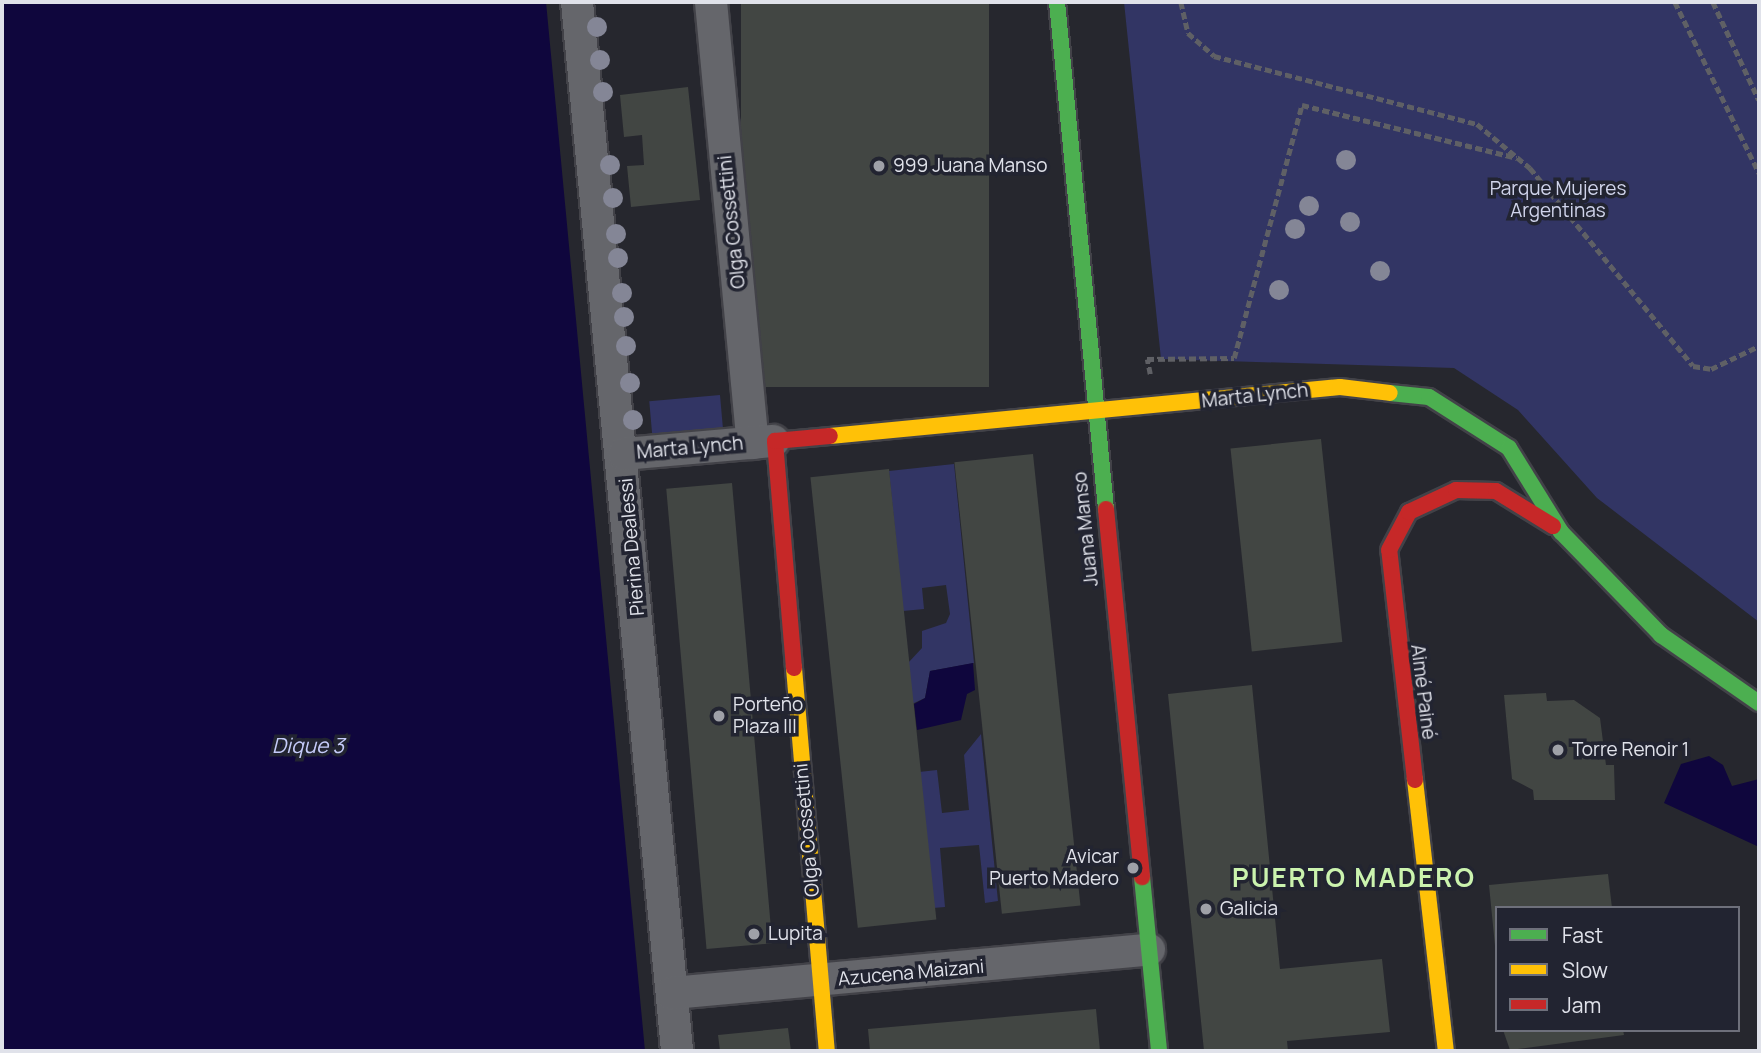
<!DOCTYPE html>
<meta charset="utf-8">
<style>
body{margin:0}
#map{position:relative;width:1761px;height:1053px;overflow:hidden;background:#26272e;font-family:Manrope,sans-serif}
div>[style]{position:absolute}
.green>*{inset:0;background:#323564;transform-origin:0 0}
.water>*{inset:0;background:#0f063d}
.building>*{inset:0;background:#424643;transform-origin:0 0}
.path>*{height:4.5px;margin-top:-2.25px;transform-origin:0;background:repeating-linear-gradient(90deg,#5f6065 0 7px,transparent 0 10.5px)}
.roads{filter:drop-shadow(2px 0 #424248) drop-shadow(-2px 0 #424248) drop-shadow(0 2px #424248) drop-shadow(0 -2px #424248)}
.street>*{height:32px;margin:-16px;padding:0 16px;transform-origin:16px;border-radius:16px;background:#65666b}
.fast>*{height:16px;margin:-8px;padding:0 8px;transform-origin:8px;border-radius:8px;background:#4caf50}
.slow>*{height:16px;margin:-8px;padding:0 8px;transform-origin:8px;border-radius:8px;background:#ffc107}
.jam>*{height:16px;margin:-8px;padding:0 8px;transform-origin:8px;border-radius:8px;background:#c62828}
.trees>*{width:20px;height:20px;margin:-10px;border-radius:50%;background:#848696}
.dots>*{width:19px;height:19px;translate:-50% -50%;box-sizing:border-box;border:4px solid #222431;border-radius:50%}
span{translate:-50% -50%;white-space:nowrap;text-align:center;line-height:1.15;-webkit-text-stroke:7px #222431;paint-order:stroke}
.poi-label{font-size:19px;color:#e0e2ea}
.left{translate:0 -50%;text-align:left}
.right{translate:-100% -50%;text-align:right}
.park-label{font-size:19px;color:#d0d4eb}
.street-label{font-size:19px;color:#e0e2ea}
.water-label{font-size:21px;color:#c5cbf9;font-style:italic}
.district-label{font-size:26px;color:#cbf3ae;font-weight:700;letter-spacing:2px}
.frame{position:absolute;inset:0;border:4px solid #e0e2ea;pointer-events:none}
.legend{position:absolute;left:1495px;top:906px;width:245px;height:126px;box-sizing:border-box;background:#222431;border:2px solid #6e707b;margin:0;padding:9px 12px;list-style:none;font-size:21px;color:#e0e2ea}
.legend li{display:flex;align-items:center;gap:14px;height:35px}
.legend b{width:35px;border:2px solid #6e707b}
</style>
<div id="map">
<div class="green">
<div style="clip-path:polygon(1124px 2px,1759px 2px,1759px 622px,1597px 498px,1518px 410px,1454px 368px,1161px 359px)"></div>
<div style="left:720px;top:395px;width:33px;height:71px;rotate:85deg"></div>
<div style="clip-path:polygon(954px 464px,974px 663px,930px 671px,925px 698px,912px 704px,908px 663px,922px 648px,922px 631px,946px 623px,950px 614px,946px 585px,922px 588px,924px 609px,903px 611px,889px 471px)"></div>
<div style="clip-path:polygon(981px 734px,998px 901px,985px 903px,979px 845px,940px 848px,945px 907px,933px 908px,919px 772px,937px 770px,942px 813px,969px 810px,964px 755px)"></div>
</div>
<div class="water">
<div style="clip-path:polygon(2px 2px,546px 2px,645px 1051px,2px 1051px)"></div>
<div style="clip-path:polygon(973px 663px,975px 690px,967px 694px,961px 720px,917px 730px,914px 704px,925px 698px,930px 671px)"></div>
<div style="clip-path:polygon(1709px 756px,1723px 765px,1732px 786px,1759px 779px,1759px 847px,1664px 803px,1681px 764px)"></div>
</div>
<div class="building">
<div style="left:741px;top:2px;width:248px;height:385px"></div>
<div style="clip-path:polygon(688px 87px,700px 200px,631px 207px,627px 166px,644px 165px,642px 135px,624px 137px,620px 95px)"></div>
<div style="left:1321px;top:439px;width:204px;height:91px;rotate:84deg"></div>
<div style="left:1033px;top:454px;width:454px;height:79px;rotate:84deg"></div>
<div style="left:889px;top:469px;width:453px;height:79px;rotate:84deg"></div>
<div style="left:732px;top:483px;width:462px;height:66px;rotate:85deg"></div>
<div style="clip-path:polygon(1252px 685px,1280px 969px,1382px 959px,1390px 1032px,1287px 1041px,1288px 1051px,1204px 1051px,1168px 694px)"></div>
<div style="clip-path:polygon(1546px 693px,1547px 701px,1574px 700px,1600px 718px,1606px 765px,1614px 765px,1615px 800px,1534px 800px,1533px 790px,1512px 779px,1504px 695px)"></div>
<div style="clip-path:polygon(1608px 874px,1612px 908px,1497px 908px,1495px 946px,1489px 885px)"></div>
<div style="clip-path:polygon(1096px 1009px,1100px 1051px,870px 1051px,868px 1029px)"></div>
<div style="clip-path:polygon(788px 1028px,791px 1051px,720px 1051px,718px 1035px)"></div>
<div style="clip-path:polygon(1503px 1030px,1623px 1030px,1624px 1035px,1510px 1050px)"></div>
</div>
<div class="path">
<div style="left:1181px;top:2px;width:32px;rotate:77deg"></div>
<div style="left:1188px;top:33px;width:35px;rotate:41deg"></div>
<div style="left:1214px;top:56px;width:272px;rotate:14.5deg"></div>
<div style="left:1477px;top:124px;width:69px;rotate:39.7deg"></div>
<div style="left:1530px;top:168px;width:256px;rotate:50.5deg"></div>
<div style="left:1693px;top:366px;width:18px;rotate:9deg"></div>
<div style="left:1711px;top:369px;width:53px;rotate:-25.6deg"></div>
<div style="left:1675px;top:2px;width:191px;rotate:63.8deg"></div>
<div style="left:1713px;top:2px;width:108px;rotate:64.9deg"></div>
<div style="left:1150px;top:374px;width:15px;rotate:-101deg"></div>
<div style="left:1147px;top:359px;width:87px;rotate:-0.7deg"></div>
<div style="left:1234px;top:358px;width:262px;rotate:-75deg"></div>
<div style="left:1302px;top:105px;width:221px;rotate:13.8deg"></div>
</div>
<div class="roads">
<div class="street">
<div style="left:577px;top:2px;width:1054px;rotate:84.55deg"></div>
<div style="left:711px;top:2px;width:443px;rotate:84.6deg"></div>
<div style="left:624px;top:454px;width:150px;rotate:-5deg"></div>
<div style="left:672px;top:993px;width:479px;rotate:-5.2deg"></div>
</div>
<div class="fast">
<div style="left:1057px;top:2px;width:509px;rotate:84.48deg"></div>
<div style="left:1390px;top:393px;width:39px;rotate:6deg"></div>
<div style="left:1429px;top:397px;width:95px;rotate:32.5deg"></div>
<div style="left:1509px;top:448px;width:99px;rotate:58.2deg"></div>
<div style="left:1561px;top:532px;width:144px;rotate:45.8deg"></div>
<div style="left:1661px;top:635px;width:119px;rotate:34.8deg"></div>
<div style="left:1142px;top:877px;width:175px;rotate:84.4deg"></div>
</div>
<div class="slow">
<div style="left:830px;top:436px;width:512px;rotate:-5.49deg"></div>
<div style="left:1340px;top:387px;width:50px;rotate:6.8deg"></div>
<div style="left:794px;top:668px;width:384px;rotate:85.1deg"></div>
<div style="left:1415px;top:780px;width:273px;rotate:83.5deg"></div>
</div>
<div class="jam">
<div style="left:1106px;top:509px;width:370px;rotate:84.4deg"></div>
<div style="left:794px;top:668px;width:228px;rotate:-94.8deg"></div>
<div style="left:775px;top:441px;width:55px;rotate:-5.2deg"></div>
<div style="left:1415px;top:780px;width:231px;rotate:-96.4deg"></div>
<div style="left:1389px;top:550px;width:43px;rotate:-62.2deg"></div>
<div style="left:1409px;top:512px;width:52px;rotate:-25.1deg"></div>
<div style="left:1456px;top:490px;width:40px;rotate:1.4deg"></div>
<div style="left:1496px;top:491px;width:67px;rotate:31.6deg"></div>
</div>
</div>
<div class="trees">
<div style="left:597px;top:27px"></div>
<div style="left:600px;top:60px"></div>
<div style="left:603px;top:92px"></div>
<div style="left:1346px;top:160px"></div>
<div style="left:610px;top:165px"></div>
<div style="left:613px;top:198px"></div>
<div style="left:1309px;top:206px"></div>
<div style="left:1350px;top:222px"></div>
<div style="left:1295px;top:229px"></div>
<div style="left:616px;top:234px"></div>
<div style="left:618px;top:258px"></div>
<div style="left:1380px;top:271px"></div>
<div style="left:1279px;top:290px"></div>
<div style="left:622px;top:293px"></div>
<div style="left:624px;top:317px"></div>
<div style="left:626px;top:346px"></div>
<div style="left:630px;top:383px"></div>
<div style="left:633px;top:420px"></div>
</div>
<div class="dots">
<div style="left:879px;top:166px;background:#9fa1a8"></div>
<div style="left:719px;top:716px;background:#9fa1a8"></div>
<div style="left:1558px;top:750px;background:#9fa1a8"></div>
<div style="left:1133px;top:868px;background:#9fa1a8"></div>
<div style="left:1206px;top:909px;background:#9fa1a8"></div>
<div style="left:754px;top:934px;background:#9fa1a8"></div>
</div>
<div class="poi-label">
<span class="left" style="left:893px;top:166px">999 Juana Manso</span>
<span class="left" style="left:733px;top:716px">Porteño<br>Plaza III</span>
<span class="left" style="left:1572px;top:750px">Torre Renoir 1</span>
<span class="right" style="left:1119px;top:868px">Avicar<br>Puerto Madero</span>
<span class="left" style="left:1220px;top:909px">Galicia</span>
<span class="left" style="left:768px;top:934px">Lupita</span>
</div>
<div class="park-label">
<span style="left:1558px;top:200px">Parque Mujeres<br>Argentinas</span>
</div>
<div class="street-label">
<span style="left:732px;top:222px;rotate:-96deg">Olga Cossettini</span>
<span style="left:1255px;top:396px;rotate:-6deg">Marta Lynch</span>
<span style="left:690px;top:448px;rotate:-5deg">Marta Lynch</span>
<span style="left:1086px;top:529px;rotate:-96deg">Juana Manso</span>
<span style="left:632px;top:547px;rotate:-95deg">Pierina Dealessi</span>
<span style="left:1423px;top:692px;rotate:83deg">Aimé Painé</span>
<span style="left:807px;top:830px;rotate:-95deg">Olga Cossettini</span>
<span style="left:911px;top:973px;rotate:-5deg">Azucena Maizani</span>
</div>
<div class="water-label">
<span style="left:308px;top:745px">Dique 3</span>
</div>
<div class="district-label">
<span style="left:1354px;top:878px">PUERTO MADERO</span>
</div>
<div class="frame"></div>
<ul class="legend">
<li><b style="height:9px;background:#4caf50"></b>Fast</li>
<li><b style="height:9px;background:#ffc107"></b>Slow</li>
<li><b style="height:9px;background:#c62828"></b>Jam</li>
</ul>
</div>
